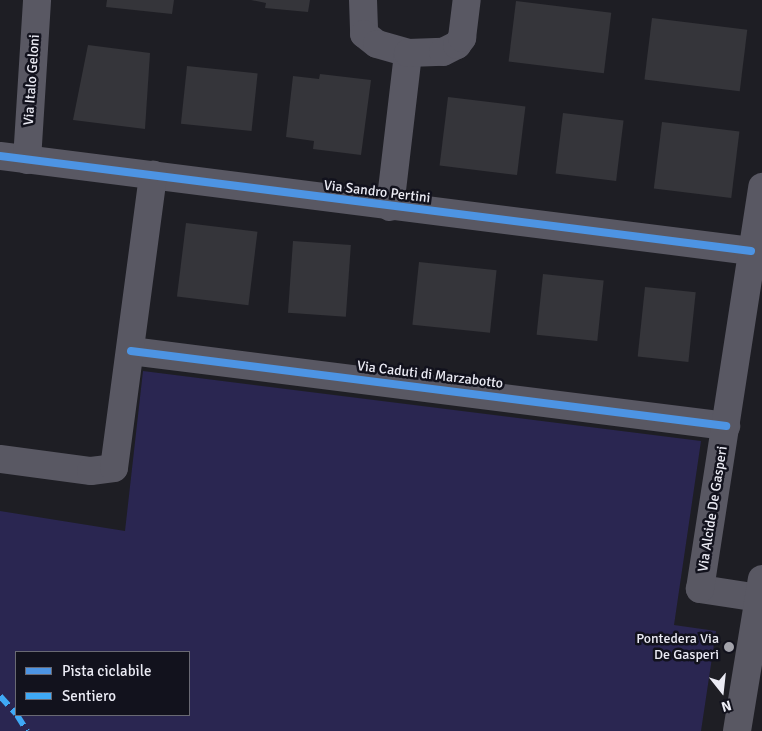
<!DOCTYPE html>
<style>
body{margin:0}
#map{position:relative;width:762px;height:731px;overflow:hidden;background:#1e1e24;font-family:Signika,sans-serif}
div>[style]{position:absolute}
.green>*{inset:0;background:#2a2651}
.building>*{inset:0;background:#35353a;transform-origin:0 0}
.minor>*{height:28px;margin:-14px;padding:0 14px;transform-origin:14px;border-radius:14px;background:#595863}
.quiet>*{height:6px;margin-top:-3px;transform-origin:0;background:repeating-linear-gradient(90deg,#3fa9f5 0 12px,transparent 0 18px)}
.cycleway>*{height:8px;margin:-4px;padding:0 4px;transform-origin:4px;border-radius:4px;background:#4d94e3}
.dots>*{width:14px;height:14px;translate:-50% -50%;box-sizing:border-box;border:2px solid #12121d;border-radius:50%}
span{translate:-50% -50%;white-space:nowrap;text-align:center;line-height:1.15;-webkit-text-stroke:5px #12121d;paint-order:stroke}
.street-label{font-size:14px;color:#ebebf4}
.poi-label{font-size:14px;color:#ebebf4}
.right{translate:-100% -50%;text-align:right}
.legend{position:absolute;left:15px;top:651px;width:175px;height:65px;box-sizing:border-box;background:#12121d;border:1px solid #696973;margin:0;padding:6px 9px;list-style:none;font-size:15px;color:#ebebf4}
.legend li{display:flex;align-items:center;gap:10px;height:25px}
.legend b{width:25px;border:1px solid #696973}
.north{position:absolute;left:697px;top:666px;width:50px;height:50px;-webkit-text-stroke:4px #12121d;paint-order:stroke;rotate:164deg;font-size:14px;font-weight:700;line-height:20px;text-align:center;color:#ebebf4}
.north::after{content:'';display:block;margin:auto;width:18px;height:22px;background:#ebebf4;clip-path:polygon(50% 0,100% 100%,50% 72%,0 100%)}
</style>
<div id="map">
<div class="green">
<div style="clip-path:polygon(evenodd,143px 371px,701px 441px,674px 625px,716px 631px,701px 731px,0 731px,0 511px,125px 531px,143px 371px,16px 652px,189px 652px,189px 715px,16px 715px,16px 652px)"></div>
</div>
<div class="building">
<div style="clip-path:polygon(107px 0,174px 0,172px 14px,106px 7px)"></div>
<div style="clip-path:polygon(251px 0,310px 0,308px 12px,265px 8px,266px 3px)"></div>
<div style="left:516px;top:1px;width:96px;height:61px;rotate:7deg"></div>
<div style="left:652px;top:18px;width:96px;height:62px;rotate:7deg"></div>
<div style="clip-path:polygon(88px 45px,150px 53px,145px 129px,73px 120px)"></div>
<div style="left:187px;top:66px;width:71px;height:58px;rotate:6deg"></div>
<div style="clip-path:polygon(320px 74px,371px 80px,361px 155px,313px 149px,314px 141px,286px 137px,293px 76px,319px 79px)"></div>
<div style="left:448px;top:97px;width:78px;height:69px;rotate:7deg"></div>
<div style="left:563px;top:113px;width:61px;height:61px;rotate:7deg"></div>
<div style="left:662px;top:122px;width:78px;height:67px;rotate:7deg"></div>
<div style="left:186px;top:223px;width:72px;height:74px;rotate:7deg"></div>
<div style="left:293px;top:241px;width:58px;height:72px;rotate:4deg"></div>
<div style="left:419px;top:262px;width:78px;height:63px;rotate:6deg"></div>
<div style="left:543px;top:274px;width:61px;height:61px;rotate:6deg"></div>
<div style="left:645px;top:287px;width:51px;height:70px;rotate:6deg"></div>
</div>
<div class="minor">
<div style="left:363px;top:0;width:34px;rotate:88deg"></div>
<div style="left:364px;top:34px;width:16px;rotate:38deg"></div>
<div style="left:377px;top:44px;width:32px;rotate:16deg"></div>
<div style="left:0;top:156px;width:757px;rotate:7.21deg"></div>
<div style="left:27px;top:160px;width:160px;rotate:-86.4deg"></div>
<div style="left:390px;top:207px;width:155px;rotate:-83.3deg"></div>
<div style="left:408px;top:53px;width:35px;rotate:-2deg"></div>
<div style="left:443px;top:52px;width:16px;rotate:-27deg"></div>
<div style="left:457px;top:45px;width:9px;rotate:-54deg"></div>
<div style="left:462px;top:38px;width:38px;rotate:-83deg"></div>
<div style="left:131px;top:351px;width:600px;rotate:7.18deg"></div>
<div style="left:0;top:459px;width:92px;rotate:7.5deg"></div>
<div style="left:91px;top:471px;width:23px;rotate:-7deg"></div>
<div style="left:114px;top:468px;width:296px;rotate:-82.4deg"></div>
<div style="left:759px;top:598px;width:60px;rotate:-171.3deg"></div>
<div style="left:700px;top:589px;width:407px;rotate:-81.2deg"></div>
<div style="left:737px;top:731px;width:154px;rotate:-80.7deg"></div>
</div>
<div class="quiet">
<div style="left:0;top:696px;width:24px;rotate:48deg"></div>
<div style="left:17px;top:715px;width:19px;rotate:58deg"></div>
</div>
<div class="cycleway">
<div style="left:0;top:156px;width:757px;rotate:7.21deg"></div>
<div style="left:131px;top:351px;width:600px;rotate:7.18deg"></div>
</div>
<div class="dots">
<div style="left:729px;top:647px;background:#a3a3ab"></div>
</div>
<div class="street-label">
<span style="left:32px;top:80px;rotate:-86deg">Via Italo Geloni</span>
<span style="left:377px;top:192px;rotate:7deg">Via Sandro Pertini</span>
<span style="left:430px;top:375px;rotate:7deg">Via Caduti di Marzabotto</span>
<span style="left:713px;top:509px;rotate:-81deg">Via Alcide De Gasperi</span>
</div>
<div class="poi-label">
<span class="right" style="left:719px;top:647px">Pontedera Via<br>De Gasperi</span>
</div>
<ul class="legend">
<li><b style="height:6px;background:#4d94e3"></b>Pista ciclabile</li>
<li><b style="height:6px;background:#3fa9f5"></b>Sentiero</li>
</ul>
<div class="north">N</div>
</div>
